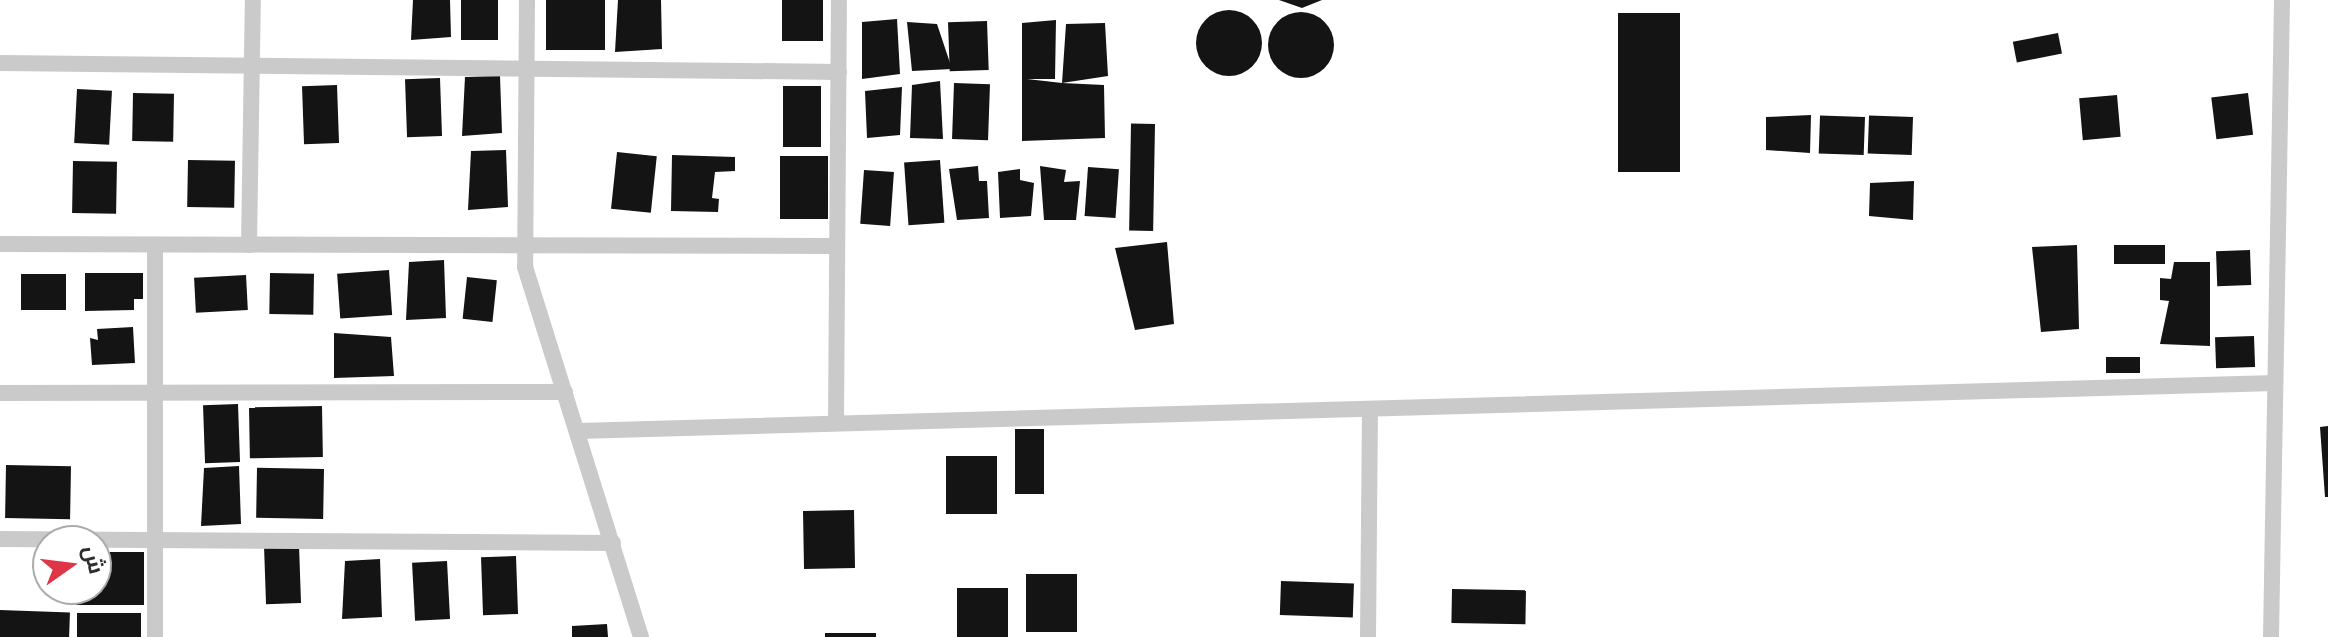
<!DOCTYPE html>
<meta charset="utf-8">
<style>
body{margin:0}
#map{position:relative;width:2328px;height:637px;overflow:hidden;background:#fff;font-family:"DM Sans",Cairo,sans-serif}
div>[style]{position:absolute}
.building>*{inset:0;background:#141414;transform-origin:0 0}
.round{border-radius:50%}
.street>*{height:16px;margin:-8px;padding:0 8px;transform-origin:8px;border-radius:8px;background:#cacaca}
span{translate:-50% -50%;white-space:nowrap;text-align:center;line-height:1.15;-webkit-text-stroke:8px #fff;paint-order:stroke}
.north{position:absolute;left:32px;top:525px;width:80px;height:80px;box-sizing:border-box;background:#fff;border:2px solid #ababab;border-radius:50%;rotate:76deg;font-size:22px;font-weight:700;line-height:32px;text-align:center;color:#2d2d2d}
.north::after{content:'';display:block;margin:auto;width:28px;height:36px;background:#de3645;clip-path:polygon(50% 0,100% 100%,50% 72%,0 100%)}
</style>
<div id="map">
<div class="building">
<div style="clip-path:polygon(413px 0,450px 0,451px 37px,411px 40px)"></div>
<div style="left:461px;top:0;width:37px;height:40px"></div>
<div style="left:546px;top:0;width:59px;height:50px"></div>
<div style="clip-path:polygon(618px 0,661px 0,662px 49px,615px 52px)"></div>
<div style="left:782px;top:0;width:41px;height:41px"></div>
<div style="clip-path:polygon(1279px 0,1322px 0,1302px 8px)"></div>
<div class="round" style="left:1196px;top:10px;width:66px;height:66px"></div>
<div class="round" style="left:1268px;top:12px;width:66px;height:66px"></div>
<div style="left:1680px;top:13px;width:159px;height:62px;rotate:90deg"></div>
<div style="clip-path:polygon(897px 19px,900px 74px,862px 79px,862px 22px)"></div>
<div style="clip-path:polygon(1056px 20px,1055px 79px,1027px 79px,1062px 83px,1066px 24px,1105px 23px,1108px 76px,1062px 83px,1104px 85px,1105px 138px,1022px 141px,1022px 23px)"></div>
<div style="left:987px;top:21px;width:49px;height:39px;rotate:88deg"></div>
<div style="clip-path:polygon(907px 22px,937px 24px,952px 69px,912px 71px)"></div>
<div style="left:2058px;top:33px;width:21px;height:46px;rotate:79deg"></div>
<div style="clip-path:polygon(500px 76px,502px 133px,462px 136px,465px 77px)"></div>
<div style="left:440px;top:78px;width:58px;height:35px;rotate:88deg"></div>
<div style="clip-path:polygon(940px 81px,943px 139px,910px 138px,912px 85px)"></div>
<div style="left:954px;top:83px;width:36px;height:56px;rotate:2deg"></div>
<div style="left:337px;top:85px;width:58px;height:35px;rotate:88deg"></div>
<div style="left:821px;top:86px;width:61px;height:38px;rotate:90deg"></div>
<div style="clip-path:polygon(902px 87px,900px 135px,867px 138px,865px 91px)"></div>
<div style="left:77px;top:89px;width:35px;height:54px;rotate:3deg"></div>
<div style="left:133px;top:93px;width:41px;height:48px;rotate:1deg"></div>
<div style="left:2248px;top:93px;width:42px;height:37px;rotate:83deg"></div>
<div style="left:2117px;top:95px;width:42px;height:38px;rotate:85deg"></div>
<div style="clip-path:polygon(1811px 115px,1810px 153px,1766px 150px,1766px 117px)"></div>
<div style="left:1865px;top:117px;width:38px;height:45px;rotate:92deg"></div>
<div style="left:1913px;top:117px;width:38px;height:44px;rotate:92deg"></div>
<div style="left:1155px;top:124px;width:107px;height:24px;rotate:91deg"></div>
<div style="clip-path:polygon(506px 150px,508px 207px,468px 210px,471px 151px)"></div>
<div style="left:617px;top:152px;width:40px;height:57px;rotate:6deg"></div>
<div style="clip-path:polygon(672px 155px,735px 157px,735px 171px,715px 172px,712px 198px,719px 199px,718px 212px,671px 211px)"></div>
<div style="left:828px;top:156px;width:63px;height:48px;rotate:90deg"></div>
<div style="left:188px;top:160px;width:47px;height:47px;rotate:1deg"></div>
<div style="left:940px;top:160px;width:63px;height:36px;rotate:86deg"></div>
<div style="left:73px;top:161px;width:44px;height:52px;rotate:1deg"></div>
<div style="clip-path:polygon(978px 166px,979px 181px,987px 181px,989px 218px,957px 220px,949px 169px)"></div>
<div style="clip-path:polygon(1040px 166px,1066px 170px,1064px 182px,1080px 181px,1076px 220px,1044px 220px)"></div>
<div style="left:1088px;top:167px;width:31px;height:49px;rotate:4deg"></div>
<div style="clip-path:polygon(1020px 169px,1020px 180px,1034px 183px,1031px 216px,1000px 218px,998px 172px)"></div>
<div style="left:864px;top:170px;width:30px;height:54px;rotate:4deg"></div>
<div style="clip-path:polygon(1914px 181px,1913px 220px,1869px 216px,1870px 183px)"></div>
<div style="clip-path:polygon(1167px 242px,1174px 324px,1135px 330px,1115px 248px)"></div>
<div style="clip-path:polygon(2077px 245px,2079px 329px,2041px 332px,2032px 247px)"></div>
<div style="left:2165px;top:245px;width:19px;height:51px;rotate:90deg"></div>
<div style="left:2250px;top:250px;width:35px;height:34px;rotate:88deg"></div>
<div style="clip-path:polygon(444px 260px,446px 318px,406px 320px,409px 262px)"></div>
<div style="clip-path:polygon(2174px 262px,2210px 262px,2210px 346px,2160px 344px,2169px 301px,2160px 300px,2160px 278px,2171px 279px)"></div>
<div style="left:389px;top:270px;width:45px;height:52px;rotate:86deg"></div>
<div style="clip-path:polygon(85px 273px,143px 273px,143px 299px,134px 299px,134px 310px,85px 311px)"></div>
<div style="left:270px;top:273px;width:44px;height:41px;rotate:1deg"></div>
<div style="left:66px;top:274px;width:36px;height:45px;rotate:90deg"></div>
<div style="left:246px;top:275px;width:35px;height:52px;rotate:87deg"></div>
<div style="left:467px;top:277px;width:30px;height:42px;rotate:6deg"></div>
<div style="clip-path:polygon(133px 327px,135px 363px,92px 365px,90px 338px,98px 340px,97px 329px)"></div>
<div style="clip-path:polygon(334px 333px,391px 337px,394px 376px,334px 378px)"></div>
<div style="left:2254px;top:336px;width:31px;height:39px;rotate:88deg"></div>
<div style="left:2140px;top:357px;width:16px;height:34px;rotate:90deg"></div>
<div style="left:238px;top:404px;width:58px;height:35px;rotate:88deg"></div>
<div style="left:322px;top:406px;width:51px;height:73px;rotate:89deg"></div>
<div style="clip-path:polygon(2328px 426px,2328px 497px,2325px 497px,2320px 427px)"></div>
<div style="left:1015px;top:429px;width:29px;height:65px"></div>
<div style="left:946px;top:456px;width:51px;height:58px"></div>
<div style="left:6px;top:465px;width:65px;height:53px;rotate:1deg"></div>
<div style="clip-path:polygon(239px 466px,241px 524px,201px 526px,204px 468px)"></div>
<div style="left:324px;top:469px;width:50px;height:67px;rotate:91deg"></div>
<div style="left:854px;top:510px;width:58px;height:51px;rotate:89deg"></div>
<div style="left:299px;top:545px;width:58px;height:35px;rotate:88deg"></div>
<div style="clip-path:polygon(96px 552px,144px 552px,144px 605px,76px 605px,76px 589px,96px 589px)"></div>
<div style="left:516px;top:556px;width:58px;height:35px;rotate:88deg"></div>
<div style="clip-path:polygon(380px 559px,382px 617px,342px 619px,345px 561px)"></div>
<div style="left:447px;top:561px;width:58px;height:35px;rotate:87deg"></div>
<div style="left:1026px;top:574px;width:51px;height:58px"></div>
<div style="left:1281px;top:581px;width:73px;height:34px;rotate:2deg"></div>
<div style="left:957px;top:588px;width:51px;height:49px"></div>
<div style="left:1452px;top:589px;width:74px;height:34px;rotate:1deg"></div>
<div style="left:0;top:610px;width:70px;height:27px;rotate:2deg"></div>
<div style="left:141px;top:613px;width:24px;height:64px;rotate:90deg"></div>
<div style="clip-path:polygon(607px 624px,608px 637px,572px 637px,572px 626px)"></div>
<div style="left:825px;top:633px;width:51px;height:4px"></div>
</div>
<div class="street">
<div style="left:527px;top:0;width:267px;rotate:90.4deg"></div>
<div style="left:525px;top:267px;width:388px;rotate:72.6deg"></div>
<div style="left:0;top:63px;width:839px;rotate:0.61deg"></div>
<div style="left:0;top:244px;width:837px;rotate:0.14deg"></div>
<div style="left:249px;top:245px;width:245px;rotate:-89.1deg"></div>
<div style="left:155px;top:246px;width:391px;rotate:90deg"></div>
<div style="left:0;top:393px;width:565px;rotate:-0.1deg"></div>
<div style="left:836px;top:422px;width:422px;rotate:-89.6deg"></div>
<div style="left:578px;top:431px;width:1698px;rotate:-1.62deg"></div>
<div style="left:0;top:539px;width:613px;rotate:0.37deg"></div>
<div style="left:1368px;top:637px;width:228px;rotate:-89.5deg"></div>
<div style="left:2271px;top:637px;width:637px;rotate:-89.01deg"></div>
</div>
<div class="north">ش</div>
</div>
